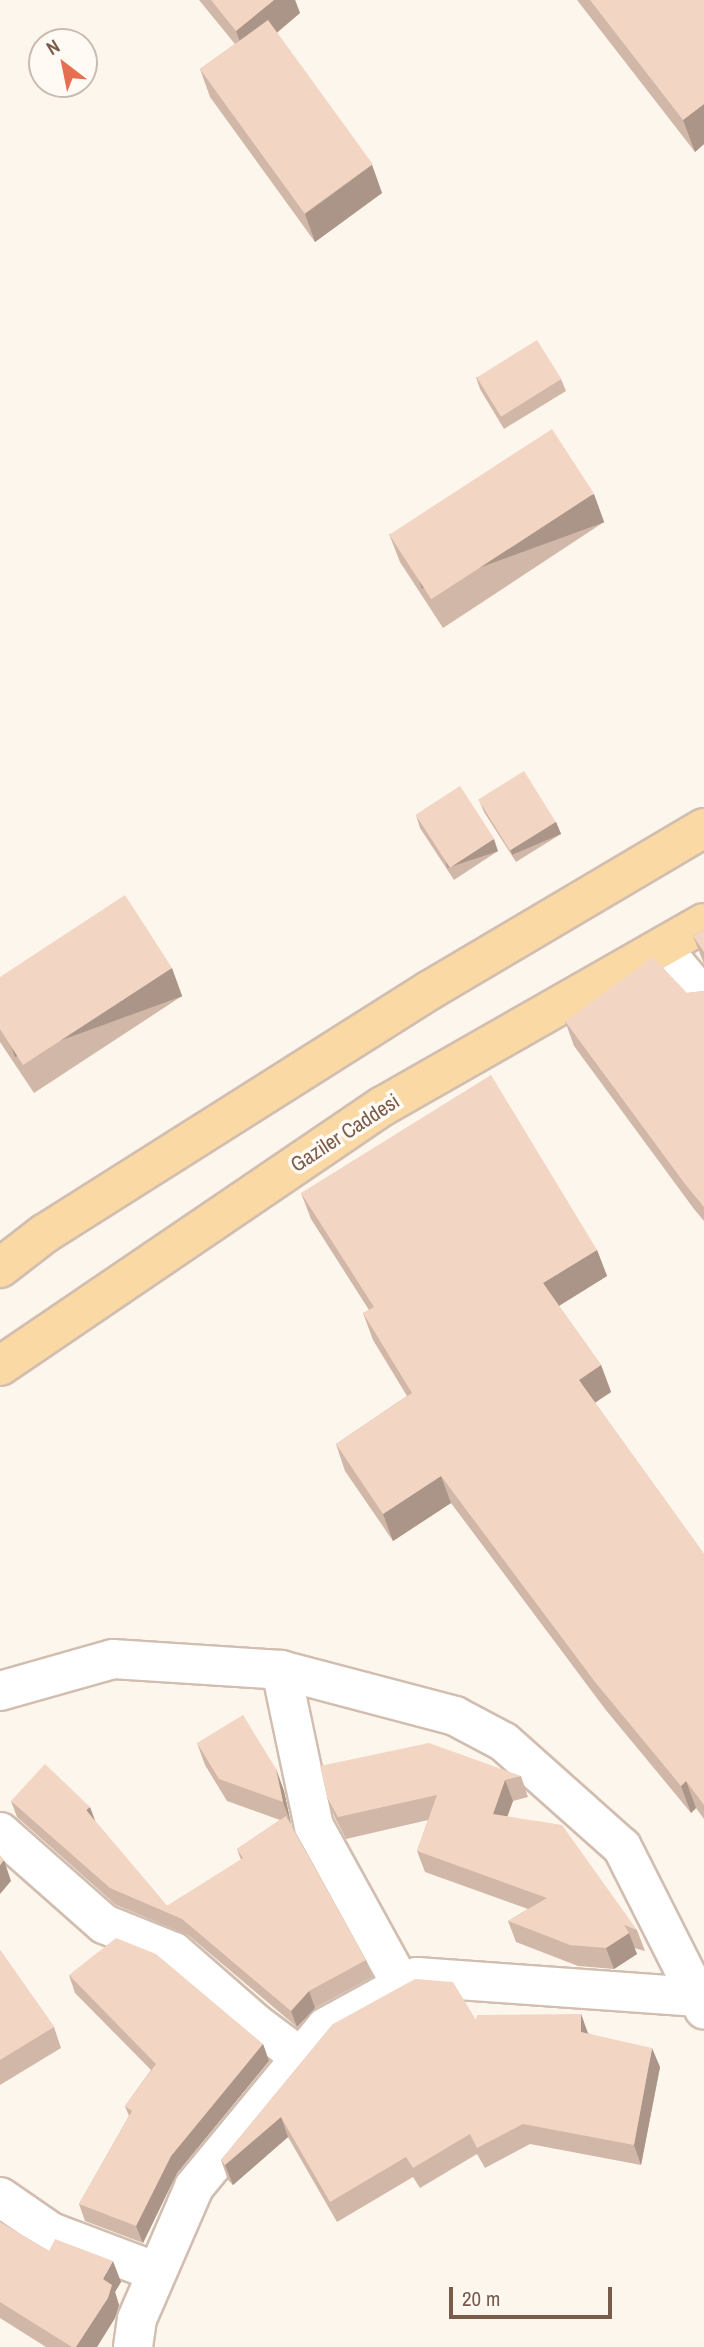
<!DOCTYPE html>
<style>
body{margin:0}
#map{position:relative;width:704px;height:2347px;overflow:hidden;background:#fdf6ec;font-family:"Archivo Narrow",sans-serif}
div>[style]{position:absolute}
.roads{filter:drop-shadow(2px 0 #d1beb0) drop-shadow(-2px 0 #d1beb0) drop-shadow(0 2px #d1beb0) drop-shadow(0 -2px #d1beb0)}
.minor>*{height:38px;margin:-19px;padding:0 19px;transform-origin:19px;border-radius:19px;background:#fff}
.primary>*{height:38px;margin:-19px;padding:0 19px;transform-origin:19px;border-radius:19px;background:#fbd9a5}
.wall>*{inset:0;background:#d1b7a8}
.shaded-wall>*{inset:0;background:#aa9588;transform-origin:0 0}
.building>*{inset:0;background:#f3d5c3;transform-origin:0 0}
span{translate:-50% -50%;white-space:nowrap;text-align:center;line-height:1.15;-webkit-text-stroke:7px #fffaf3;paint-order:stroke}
.street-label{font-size:21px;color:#7a5c4d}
.north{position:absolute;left:28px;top:28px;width:70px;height:70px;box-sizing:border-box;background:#fffaf3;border:2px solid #cabbb1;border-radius:50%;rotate:328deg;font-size:19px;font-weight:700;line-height:28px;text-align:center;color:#7a5c4d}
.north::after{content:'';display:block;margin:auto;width:24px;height:32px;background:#e76f51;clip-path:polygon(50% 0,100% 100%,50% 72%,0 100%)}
.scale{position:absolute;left:449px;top:2287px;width:163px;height:32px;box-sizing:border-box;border:4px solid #7a5c4d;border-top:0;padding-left:9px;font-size:21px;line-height:24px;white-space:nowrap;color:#7a5c4d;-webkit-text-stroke:5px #fffaf3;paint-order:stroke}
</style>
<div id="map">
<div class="roads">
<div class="minor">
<div style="left:663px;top:949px;width:64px;rotate:50.1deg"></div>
<div style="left:281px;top:1670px;width:159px;rotate:78.1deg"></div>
<div style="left:314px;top:1826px;width:183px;rotate:61.2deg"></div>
<div style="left:0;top:1691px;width:117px;rotate:-15.8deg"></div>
<div style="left:113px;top:1659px;width:168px;rotate:3.7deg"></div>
<div style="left:281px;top:1670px;width:180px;rotate:14.8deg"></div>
<div style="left:455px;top:1716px;width:55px;rotate:28deg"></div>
<div style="left:504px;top:1742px;width:158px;rotate:41.7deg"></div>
<div style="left:622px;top:1847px;width:182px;rotate:63.2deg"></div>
<div style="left:0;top:1832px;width:139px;rotate:41.5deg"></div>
<div style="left:104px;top:1924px;width:75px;rotate:21.8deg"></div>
<div style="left:174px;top:1952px;width:108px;rotate:41.2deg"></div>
<div style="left:255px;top:2023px;width:55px;rotate:36.9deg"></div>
<div style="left:0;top:2197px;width:62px;rotate:34.5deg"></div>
<div style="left:51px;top:2232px;width:113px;rotate:20.7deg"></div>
<div style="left:133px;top:2347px;width:28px;rotate:-82deg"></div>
<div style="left:137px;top:2319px;width:144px;rotate:-66.6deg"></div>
<div style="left:194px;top:2187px;width:207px;rotate:-50.5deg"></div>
<div style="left:326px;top:2027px;width:104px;rotate:-28.8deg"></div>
<div style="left:417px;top:1977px;width:282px;rotate:4.1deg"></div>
</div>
<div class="primary">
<div style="left:0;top:1268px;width:56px;rotate:-37.7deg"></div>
<div style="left:44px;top:1234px;width:457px;rotate:-32.3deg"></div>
<div style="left:430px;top:990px;width:318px;rotate:-30.6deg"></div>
<div style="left:0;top:1366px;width:463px;rotate:-34.2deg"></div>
<div style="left:383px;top:1106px;width:369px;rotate:-29.7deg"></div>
</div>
</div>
<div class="wall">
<div style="clip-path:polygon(199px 0,295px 0,300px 13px,277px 33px,372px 165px,382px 193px,315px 242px,210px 97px,200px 69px,235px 44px)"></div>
<div style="clip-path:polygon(577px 0,704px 0,704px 144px,695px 152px)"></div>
<div style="clip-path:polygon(476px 377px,561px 379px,566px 391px,504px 429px,480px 389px)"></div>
<div style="clip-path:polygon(604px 522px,443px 628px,400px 562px,389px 534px)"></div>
<div style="clip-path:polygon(479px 800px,556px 822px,561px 834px,516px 862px,484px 812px)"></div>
<div style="clip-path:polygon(416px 815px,498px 851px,454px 880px,420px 828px)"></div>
<div style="clip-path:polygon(704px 929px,704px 964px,693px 936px)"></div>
<div style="clip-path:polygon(0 977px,182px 996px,34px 1093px,0 1042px)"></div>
<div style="clip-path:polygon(704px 991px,704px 1221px,694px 1209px,574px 1046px,565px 1021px,687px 993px)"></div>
<div style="clip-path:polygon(301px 1193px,597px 1250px,607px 1276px,559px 1306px,601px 1365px,611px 1392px,595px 1403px,704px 1554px,704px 1819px,696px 1808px,691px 1813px,605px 1709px,451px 1503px,393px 1541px,345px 1471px,336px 1444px,407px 1396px,373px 1340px,363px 1313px,369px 1310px,311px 1219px)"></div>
<div style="clip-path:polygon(197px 1743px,276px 1769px,284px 1791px,291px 1824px,290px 1823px,366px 1960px,372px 1977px,315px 2008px,297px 2027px,188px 1935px,116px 1905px,17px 1817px,11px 1801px,95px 1821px,167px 1906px,241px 1860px,237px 1849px,280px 1820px,227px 1801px,205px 1765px)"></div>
<div style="clip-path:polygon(521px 1776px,528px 1797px,513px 1801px,507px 1817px,637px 1930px,645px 1951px,634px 1948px,637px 1954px,614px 1969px,578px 1966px,516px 1942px,508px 1921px,528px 1909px,425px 1872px,417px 1851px,428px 1820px,346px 1839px,335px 1818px,327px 1797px)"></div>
<div style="clip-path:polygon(0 1950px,54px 2027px,61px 2048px,0 2085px)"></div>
<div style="clip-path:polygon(69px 1975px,263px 2044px,269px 2061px,177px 2173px,143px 2243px,85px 2221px,79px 2204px,129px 2116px,125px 2106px,151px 2070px,75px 1993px)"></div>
<div style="clip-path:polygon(581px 2014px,588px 2033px,660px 2067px,641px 2165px,530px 2144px,485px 2168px,477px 2154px,420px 2188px,413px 2177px,337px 2222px,288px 2137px,233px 2185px,228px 2180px,221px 2160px,333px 2024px,476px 2020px)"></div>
<div style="clip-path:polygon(0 2222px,49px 2251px,121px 2282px,115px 2292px,119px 2305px,115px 2318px,97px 2347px,46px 2347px,0 2318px)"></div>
</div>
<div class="shaded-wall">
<div style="clip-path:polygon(274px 0,295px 0,300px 13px,246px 58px,236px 31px)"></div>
<div style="clip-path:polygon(704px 104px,704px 144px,695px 152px,683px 120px)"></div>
<div style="clip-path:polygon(372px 165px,382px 193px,315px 242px,305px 214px)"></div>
<div style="left:594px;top:494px;width:30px;height:194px;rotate:70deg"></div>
<div style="left:556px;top:822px;width:13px;height:53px;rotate:67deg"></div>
<div style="left:494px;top:839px;width:13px;height:53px;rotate:72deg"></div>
<div style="left:172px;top:968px;width:30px;height:178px;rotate:70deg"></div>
<div style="clip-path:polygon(597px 1250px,607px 1276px,552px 1310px,543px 1283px)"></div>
<div style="clip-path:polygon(601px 1365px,611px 1392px,588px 1407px,579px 1380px)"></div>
<div style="clip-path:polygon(441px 1476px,451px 1503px,393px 1541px,383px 1514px)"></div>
<div style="clip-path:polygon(276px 1769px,284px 1791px,291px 1824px,283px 1802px)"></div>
<div style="clip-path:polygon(505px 1780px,513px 1801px,500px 1836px,493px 1814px)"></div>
<div style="clip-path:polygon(686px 1781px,696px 1808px,691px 1813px,681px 1786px)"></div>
<div style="clip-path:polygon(90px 1807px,96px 1823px,86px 1810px)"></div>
<div style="clip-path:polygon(4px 1860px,11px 1881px,0 1894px,0 1865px)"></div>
<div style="clip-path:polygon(629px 1933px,637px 1954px,614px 1969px,606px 1948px)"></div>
<div style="clip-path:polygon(309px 1991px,315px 2008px,297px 2027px,291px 2011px)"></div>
<div style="clip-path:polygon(581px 2014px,588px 2034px,581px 2032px)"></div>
<div style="clip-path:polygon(263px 2044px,269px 2061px,177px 2173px,143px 2243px,136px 2226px,171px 2156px)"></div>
<div style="clip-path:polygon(652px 2048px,660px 2067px,641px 2165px,634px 2145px)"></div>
<div style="clip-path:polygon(281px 2117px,288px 2137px,233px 2185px,225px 2165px)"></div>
<div style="clip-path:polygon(113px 2261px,121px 2282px,115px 2292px,119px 2305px,115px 2318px,97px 2347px,76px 2347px,103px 2279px)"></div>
</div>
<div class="building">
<div style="clip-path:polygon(211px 0,274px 0,236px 31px)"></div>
<div style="clip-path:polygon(590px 0,704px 0,704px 104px,683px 120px)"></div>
<div style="left:268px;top:20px;width:178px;height:84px;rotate:54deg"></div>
<div style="left:537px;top:340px;width:46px;height:71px;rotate:58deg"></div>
<div style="left:552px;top:429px;width:77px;height:194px;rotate:57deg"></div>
<div style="left:524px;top:771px;width:60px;height:54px;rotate:58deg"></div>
<div style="left:460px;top:786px;width:63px;height:53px;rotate:57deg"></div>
<div style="clip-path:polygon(125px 895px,172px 968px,23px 1065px,0 1029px,0 977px)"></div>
<div style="clip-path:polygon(704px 929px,704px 952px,693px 936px)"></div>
<div style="clip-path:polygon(653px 957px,687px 993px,704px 991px,704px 1207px,685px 1184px,565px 1021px)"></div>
<div style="clip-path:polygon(491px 1075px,597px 1250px,543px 1283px,601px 1365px,579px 1380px,704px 1554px,704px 1805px,686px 1781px,681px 1786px,595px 1682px,441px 1476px,383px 1514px,336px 1444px,412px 1393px,363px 1313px,374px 1307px,301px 1193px)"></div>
<div style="clip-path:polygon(243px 1715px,276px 1769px,283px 1802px,219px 1779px,197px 1743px)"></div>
<div style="clip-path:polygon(429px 1743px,521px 1776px,505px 1780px,493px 1814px,562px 1825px,637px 1930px,624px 1925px,629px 1933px,606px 1948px,570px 1945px,508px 1921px,547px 1898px,417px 1851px,437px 1795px,338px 1817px,327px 1797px,320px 1766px)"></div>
<div style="clip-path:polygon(45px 1764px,90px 1807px,86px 1810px,167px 1906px,243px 1858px,237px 1849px,286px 1816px,366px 1960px,309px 1991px,291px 2011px,182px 1919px,110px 1888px,11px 1801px)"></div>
<div style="clip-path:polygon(0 1855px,4px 1860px,0 1865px)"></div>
<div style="clip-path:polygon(116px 1938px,156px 1954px,263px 2044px,171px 2156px,136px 2226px,79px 2204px,132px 2111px,125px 2106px,156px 2064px,69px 1975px)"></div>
<div style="clip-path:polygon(0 1950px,54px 2027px,0 2060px)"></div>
<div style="clip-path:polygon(415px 1979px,453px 1982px,476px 2020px,477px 2015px,581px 2014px,581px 2032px,652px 2048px,634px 2145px,523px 2124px,477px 2148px,470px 2134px,413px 2168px,406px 2157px,330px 2202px,281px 2117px,225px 2165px,221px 2160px,333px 2024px)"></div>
<div style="clip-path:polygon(0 2222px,49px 2251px,55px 2239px,113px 2261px,103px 2279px,112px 2285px,108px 2298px,76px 2347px,72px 2347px,0 2302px)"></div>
</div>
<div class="street-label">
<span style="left:345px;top:1133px;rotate:-33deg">Gaziler Caddesi</span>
</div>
<div class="north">N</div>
<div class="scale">20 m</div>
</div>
